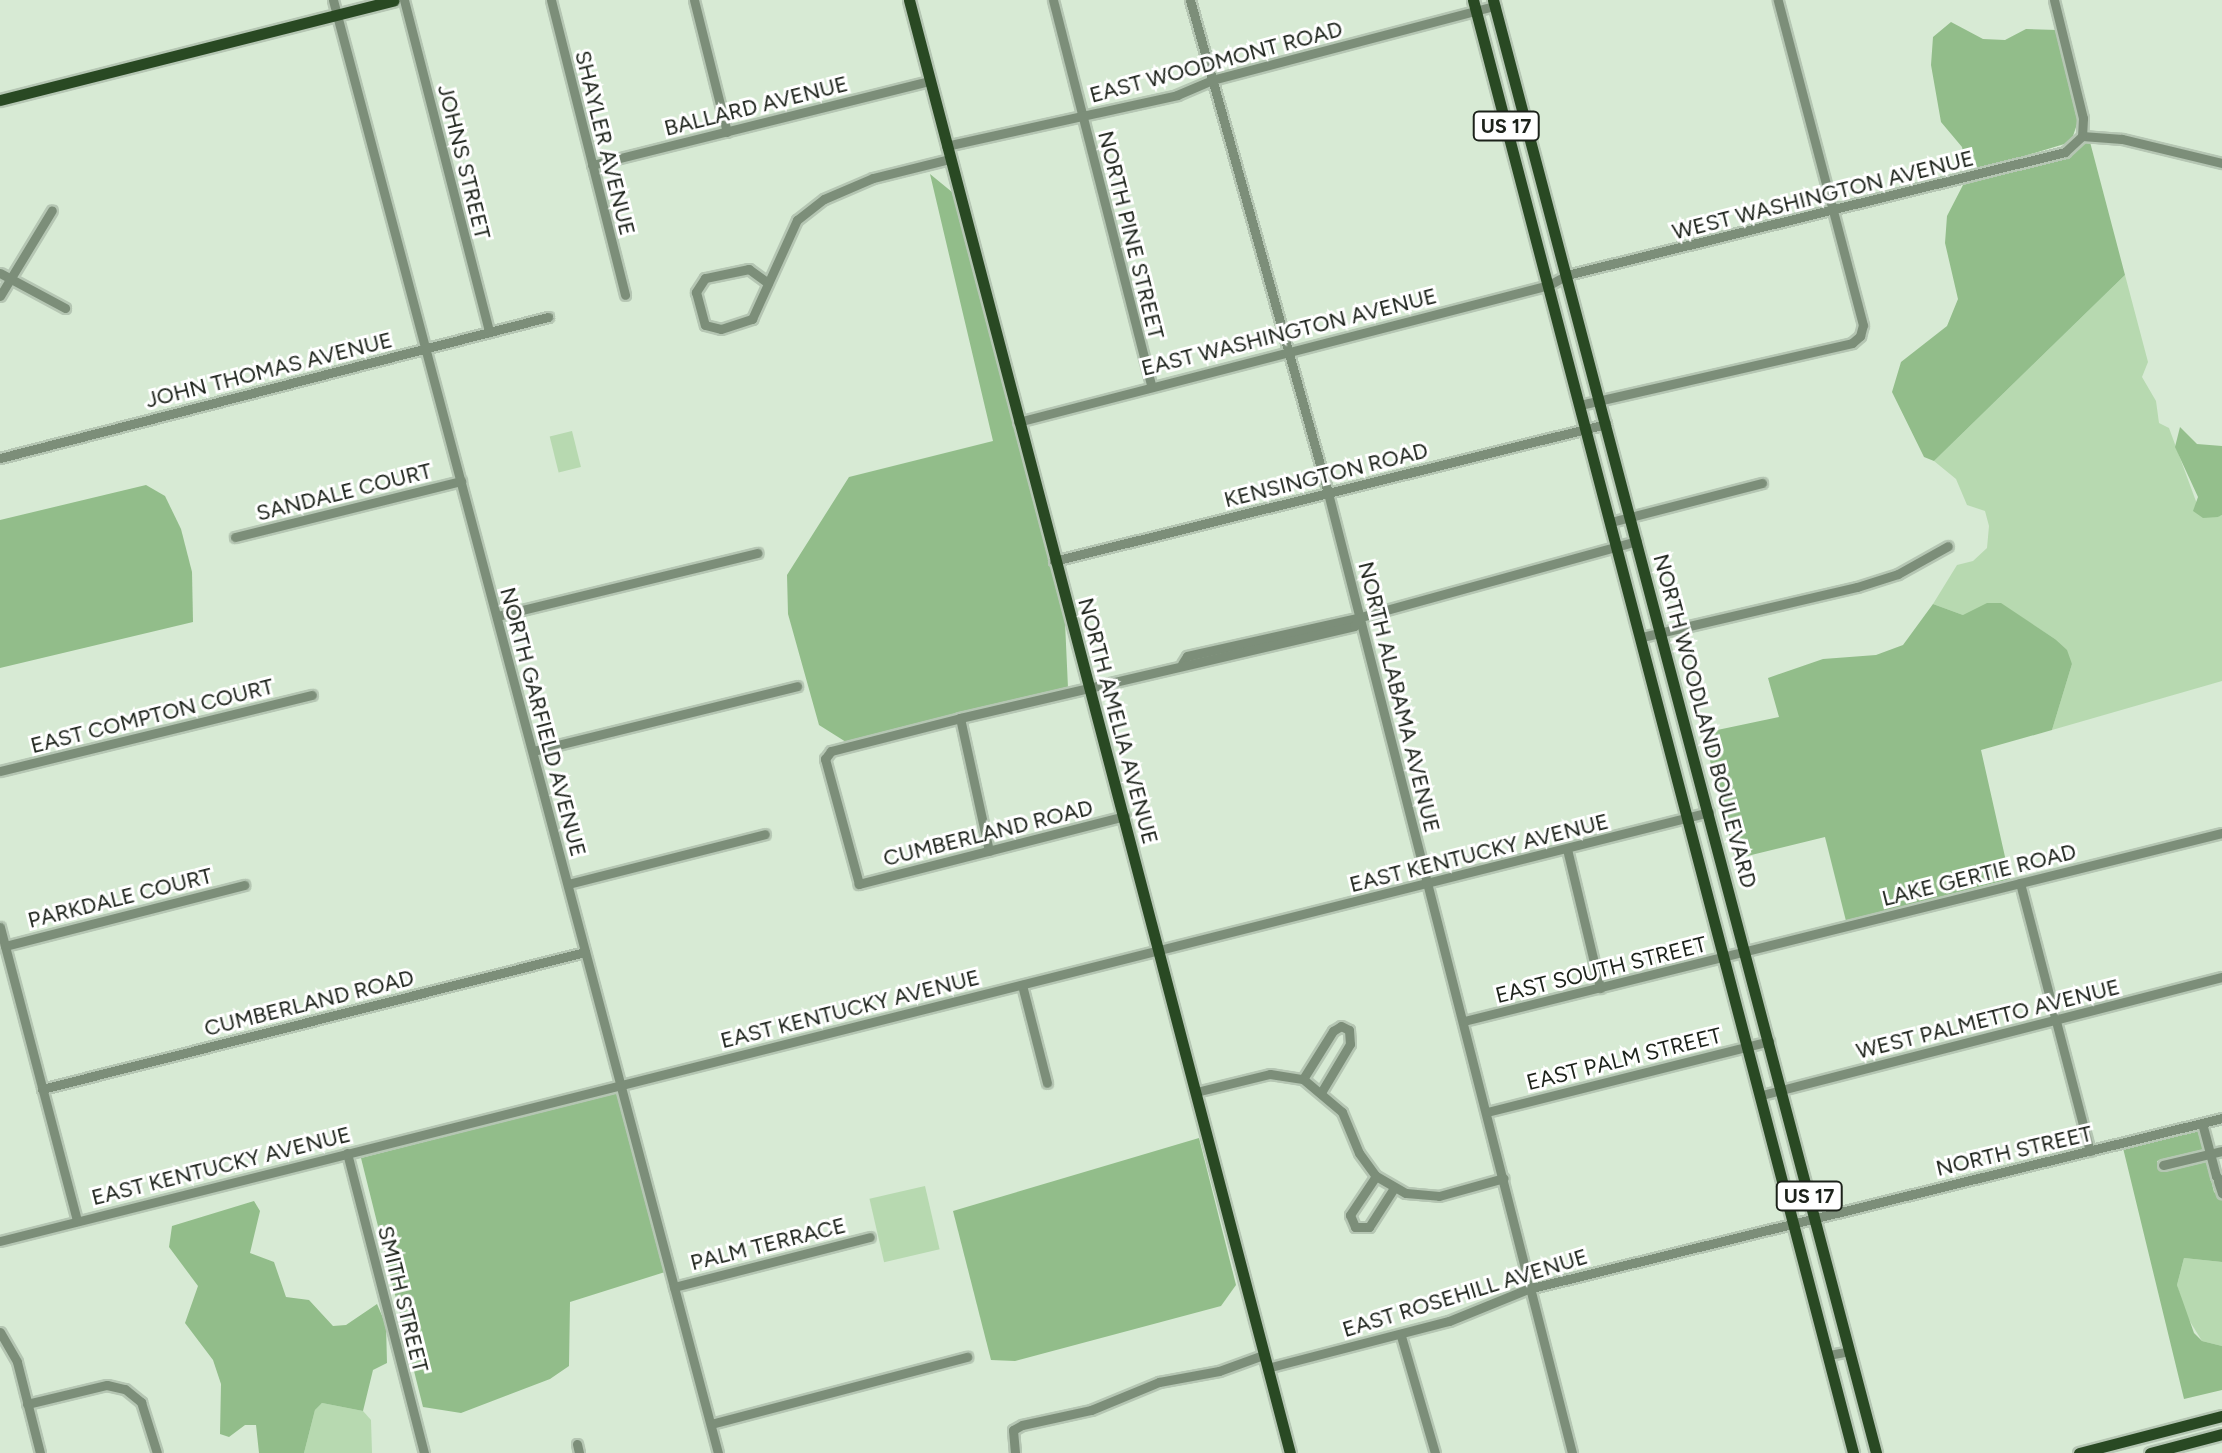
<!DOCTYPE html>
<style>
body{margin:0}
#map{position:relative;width:2222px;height:1453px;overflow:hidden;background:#d7ead4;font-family:Figtree,sans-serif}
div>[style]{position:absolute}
.green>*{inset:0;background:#b7d9b0;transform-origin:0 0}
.forest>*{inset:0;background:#92bd8a}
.water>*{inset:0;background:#94bf8c}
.roads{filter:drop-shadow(2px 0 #b5c6b3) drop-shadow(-2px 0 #b5c6b3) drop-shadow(0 2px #b5c6b3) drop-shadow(0 -2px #b5c6b3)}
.minor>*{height:9px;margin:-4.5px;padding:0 4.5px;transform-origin:4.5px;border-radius:4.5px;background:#7c8e79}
.major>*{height:11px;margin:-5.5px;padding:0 5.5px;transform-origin:5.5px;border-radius:5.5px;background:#294923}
span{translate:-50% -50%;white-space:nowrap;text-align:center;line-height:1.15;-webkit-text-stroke:6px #fff;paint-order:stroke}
.shield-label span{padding:2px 6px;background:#fff;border:2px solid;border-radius:6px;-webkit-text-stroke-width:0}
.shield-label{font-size:20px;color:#1c221a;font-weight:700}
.street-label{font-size:22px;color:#1c221a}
</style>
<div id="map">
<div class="green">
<div style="clip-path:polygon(2125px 275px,2148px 362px,2142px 377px,2156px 401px,2159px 423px,2169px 428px,2197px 504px,2217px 517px,2222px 515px,2222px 681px,2052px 730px,2072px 664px,2055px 639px,2010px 610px,1963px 615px,1933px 604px,1957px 565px,1973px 561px,1987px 548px,1989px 526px,1985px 511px,1967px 505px,1956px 479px,1934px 461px)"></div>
<div style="left:572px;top:431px;width:37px;height:23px;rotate:76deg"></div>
<div style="left:925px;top:1186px;width:65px;height:57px;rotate:77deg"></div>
<div style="clip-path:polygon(2184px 1258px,2222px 1262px,2222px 1346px,2202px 1341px,2186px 1315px,2177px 1285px)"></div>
<div style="clip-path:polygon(322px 1403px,363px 1411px,371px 1420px,372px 1453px,304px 1453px,315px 1410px)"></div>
</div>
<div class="forest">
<div style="clip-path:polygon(1951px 22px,1983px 39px,2005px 40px,2026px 29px,2057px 30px,2079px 118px,2071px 142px,1967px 173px,1962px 147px,1941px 122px,1931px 65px,1933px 37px)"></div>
<div style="clip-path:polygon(2084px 142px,2090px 142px,2125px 275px,1934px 461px,1924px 457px,1892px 392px,1901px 362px,1947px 326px,1958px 299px,1945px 243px,1947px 216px,1963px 185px,2066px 158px)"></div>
<div style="clip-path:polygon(930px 174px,952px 192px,961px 224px,1065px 622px,1068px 688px,846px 742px,819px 725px,788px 614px,787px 575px,849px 477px,993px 441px)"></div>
<div style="clip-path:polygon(146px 485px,165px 496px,181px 529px,192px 572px,193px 622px,0 668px,0 520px)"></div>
<div style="clip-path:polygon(1987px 603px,2001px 603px,2055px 639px,2067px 650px,2072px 664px,2052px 730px,1981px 750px,2010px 879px,1846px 921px,1825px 837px,1735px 859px,1703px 733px,1779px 717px,1768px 678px,1823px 659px,1876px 655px,1903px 645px,1933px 604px,1963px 615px)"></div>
<div style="clip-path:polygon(618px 1092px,665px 1272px,570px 1302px,569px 1366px,550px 1379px,461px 1413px,423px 1407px,361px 1158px)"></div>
<div style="clip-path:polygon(2199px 1129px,2203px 1150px,2157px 1161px,2160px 1171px,2206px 1160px,2214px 1192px,2222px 1198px,2222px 1262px,2184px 1258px,2177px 1285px,2194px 1333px,2202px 1341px,2222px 1346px,2222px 1390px,2184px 1399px,2123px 1148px)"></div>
<div style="clip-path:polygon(1199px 1138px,1236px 1285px,1221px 1306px,1015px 1361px,991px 1360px,953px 1211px)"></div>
<div style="clip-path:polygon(254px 1201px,260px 1211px,250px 1253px,274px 1262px,286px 1297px,309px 1300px,333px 1326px,346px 1325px,377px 1304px,386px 1325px,387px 1363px,373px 1370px,363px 1411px,322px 1403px,315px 1410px,304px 1453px,259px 1453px,256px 1425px,245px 1425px,229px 1437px,220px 1434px,221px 1384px,213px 1360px,185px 1323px,198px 1286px,169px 1247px,172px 1226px)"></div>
</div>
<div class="water">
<div style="clip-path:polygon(2180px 427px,2197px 444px,2222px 446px,2222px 515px,2218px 517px,2203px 518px,2193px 511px,2198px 497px,2175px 447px)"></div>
</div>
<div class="roads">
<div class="minor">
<div style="left:333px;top:0;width:1503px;rotate:75.16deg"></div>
<div style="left:404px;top:0;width:343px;rotate:75.6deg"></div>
<div style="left:551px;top:0;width:304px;rotate:75.9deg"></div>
<div style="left:694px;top:0;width:136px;rotate:76deg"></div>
<div style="left:1053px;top:0;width:397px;rotate:75.7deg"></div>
<div style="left:1190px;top:0;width:512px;rotate:74.36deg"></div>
<div style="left:1328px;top:493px;width:991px;rotate:75.74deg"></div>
<div style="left:2054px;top:0;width:122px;rotate:76.2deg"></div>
<div style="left:2083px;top:118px;width:18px;rotate:93deg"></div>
<div style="left:2082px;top:136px;width:40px;rotate:4.3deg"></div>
<div style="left:2122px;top:139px;width:103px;rotate:13.5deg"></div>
<div style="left:946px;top:146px;width:237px;rotate:-12.4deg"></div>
<div style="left:1177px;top:95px;width:38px;rotate:-23deg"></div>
<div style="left:1212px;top:80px;width:293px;rotate:-14.7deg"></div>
<div style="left:592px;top:165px;width:347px;rotate:-14deg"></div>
<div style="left:0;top:273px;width:74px;rotate:28.3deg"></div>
<div style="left:768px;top:283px;width:24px;rotate:-144deg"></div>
<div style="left:749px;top:269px;width:45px;rotate:168.4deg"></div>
<div style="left:705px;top:278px;width:17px;rotate:123deg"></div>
<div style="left:696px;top:292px;width:34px;rotate:75deg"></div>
<div style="left:705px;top:325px;width:16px;rotate:14deg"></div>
<div style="left:721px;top:329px;width:33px;rotate:-18deg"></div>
<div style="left:752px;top:319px;width:109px;rotate:-65.6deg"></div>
<div style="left:797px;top:220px;width:34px;rotate:-38deg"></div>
<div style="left:824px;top:199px;width:53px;rotate:-23.2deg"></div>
<div style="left:873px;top:178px;width:78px;rotate:-14deg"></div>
<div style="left:0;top:296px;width:100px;rotate:-58.8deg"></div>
<div style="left:1580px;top:405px;width:279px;rotate:-12.8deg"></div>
<div style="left:1852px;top:343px;width:11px;rotate:-41deg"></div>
<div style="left:1860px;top:336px;width:11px;rotate:-75deg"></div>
<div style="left:1863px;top:325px;width:336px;rotate:-104.7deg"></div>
<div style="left:1018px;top:422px;width:548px;rotate:-14.47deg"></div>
<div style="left:1549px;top:285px;width:21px;rotate:-29deg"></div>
<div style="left:1567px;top:275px;width:513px;rotate:-13.87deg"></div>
<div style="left:2065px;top:152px;width:23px;rotate:-43deg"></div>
<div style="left:0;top:458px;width:566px;rotate:-14.43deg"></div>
<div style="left:1611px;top:522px;width:156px;rotate:-14.5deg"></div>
<div style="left:235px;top:537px;width:233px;rotate:-13.9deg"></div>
<div style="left:1054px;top:561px;width:569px;rotate:-13.94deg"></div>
<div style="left:497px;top:616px;width:268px;rotate:-13.6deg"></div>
<div style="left:1642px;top:637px;width:221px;rotate:-13.1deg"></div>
<div style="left:1857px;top:587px;width:43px;rotate:-17.6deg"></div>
<div style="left:1898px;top:574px;width:57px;rotate:-29.2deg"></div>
<div style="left:1182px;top:664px;width:9px;rotate:-58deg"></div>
<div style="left:1187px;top:656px;width:178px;rotate:-12.6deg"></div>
<div style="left:1361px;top:617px;width:286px;rotate:-15.4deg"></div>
<div style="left:960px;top:718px;width:136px;rotate:77.7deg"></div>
<div style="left:533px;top:751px;width:272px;rotate:-13.8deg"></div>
<div style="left:0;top:771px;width:321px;rotate:-13.7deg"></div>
<div style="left:1125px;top:816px;width:275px;rotate:165.7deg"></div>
<div style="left:859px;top:884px;width:130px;rotate:-105.2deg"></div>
<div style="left:825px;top:759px;width:10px;rotate:-53deg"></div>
<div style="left:831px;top:751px;width:133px;rotate:-14.3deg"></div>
<div style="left:960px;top:718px;width:405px;rotate:-13.1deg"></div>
<div style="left:1354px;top:626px;width:11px;rotate:-52deg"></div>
<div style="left:1567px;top:849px;width:143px;rotate:76.6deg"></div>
<div style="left:2020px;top:883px;width:277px;rotate:75.4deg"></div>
<div style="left:568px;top:884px;width:203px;rotate:-14.2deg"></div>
<div style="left:0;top:927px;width:304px;rotate:75.3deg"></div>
<div style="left:5px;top:946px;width:247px;rotate:-14.3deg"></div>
<div style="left:1022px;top:985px;width:101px;rotate:75.7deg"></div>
<div style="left:1464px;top:1021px;width:781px;rotate:-13.93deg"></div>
<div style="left:1303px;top:1079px;width:57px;rotate:-58deg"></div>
<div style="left:1333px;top:1031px;width:9px;rotate:-32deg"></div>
<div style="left:1341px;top:1026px;width:9px;rotate:27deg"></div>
<div style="left:1349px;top:1030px;width:14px;rotate:86deg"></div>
<div style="left:1350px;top:1044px;width:55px;rotate:120.8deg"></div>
<div style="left:42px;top:1089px;width:560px;rotate:-14.16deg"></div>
<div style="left:1196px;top:1092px;width:76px;rotate:-13.7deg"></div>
<div style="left:1270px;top:1074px;width:33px;rotate:9deg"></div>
<div style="left:1303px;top:1079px;width:51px;rotate:40.2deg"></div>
<div style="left:1342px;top:1112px;width:44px;rotate:67.5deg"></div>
<div style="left:1359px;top:1153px;width:29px;rotate:54deg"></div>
<div style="left:1376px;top:1176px;width:34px;rotate:30deg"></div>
<div style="left:1406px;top:1193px;width:33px;rotate:5deg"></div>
<div style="left:1439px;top:1196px;width:67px;rotate:-15.5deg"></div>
<div style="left:1762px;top:1095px;width:475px;rotate:-14.4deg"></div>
<div style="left:1487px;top:1112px;width:291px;rotate:-14.1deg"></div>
<div style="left:2202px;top:1123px;width:55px;rotate:75.2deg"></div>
<div style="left:2216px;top:1176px;width:8px;rotate:45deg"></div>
<div style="left:347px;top:1153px;width:310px;rotate:75.6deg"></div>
<div style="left:2163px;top:1165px;width:61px;rotate:-13.3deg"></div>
<div style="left:1376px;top:1176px;width:47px;rotate:123.7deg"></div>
<div style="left:1350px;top:1215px;width:13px;rotate:67deg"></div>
<div style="left:1355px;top:1227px;width:14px"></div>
<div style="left:1369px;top:1227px;width:46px;rotate:-57.3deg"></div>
<div style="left:2218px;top:1181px;width:13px;rotate:72deg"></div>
<div style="left:0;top:1241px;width:1762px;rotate:-14.09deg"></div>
<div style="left:674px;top:1287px;width:202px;rotate:-14.3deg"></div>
<div style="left:0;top:1332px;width:34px;rotate:60deg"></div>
<div style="left:17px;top:1362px;width:94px;rotate:75.8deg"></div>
<div style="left:1401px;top:1336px;width:122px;rotate:73.8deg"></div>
<div style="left:1829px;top:1355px;width:20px;rotate:-11deg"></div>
<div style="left:1267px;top:1368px;width:188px;rotate:-14.5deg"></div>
<div style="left:1449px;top:1321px;width:85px;rotate:-22.1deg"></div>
<div style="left:1528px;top:1289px;width:715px;rotate:-13.84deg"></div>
<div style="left:27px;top:1404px;width:82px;rotate:-13.4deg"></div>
<div style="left:107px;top:1385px;width:18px;rotate:13deg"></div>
<div style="left:125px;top:1389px;width:21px;rotate:39deg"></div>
<div style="left:141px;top:1402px;width:53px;rotate:72.6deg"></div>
<div style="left:711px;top:1424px;width:265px;rotate:-14.7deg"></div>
<div style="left:577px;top:1444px;width:9px;rotate:77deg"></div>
<div style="left:1015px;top:1453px;width:23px;rotate:-95deg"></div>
<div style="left:1013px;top:1430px;width:10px;rotate:-29deg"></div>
<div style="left:1022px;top:1425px;width:71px;rotate:-12.3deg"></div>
<div style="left:1091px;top:1410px;width:74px;rotate:-22.4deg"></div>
<div style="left:1159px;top:1382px;width:61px;rotate:-10.4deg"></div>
<div style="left:1219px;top:1371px;width:47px;rotate:-20deg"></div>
</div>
<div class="major">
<div style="left:909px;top:0;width:1502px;rotate:75.31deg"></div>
<div style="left:1473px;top:0;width:1502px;rotate:75.34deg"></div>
<div style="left:1493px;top:0;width:1503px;rotate:75.23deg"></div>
<div style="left:0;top:100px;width:406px;rotate:-14.2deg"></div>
<div style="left:2079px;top:1453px;width:148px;rotate:-14.5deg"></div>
<div style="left:2150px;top:1453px;width:74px;rotate:-14.8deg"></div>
</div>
</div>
<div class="shield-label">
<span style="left:1506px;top:126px">US 17</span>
<span style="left:1809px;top:1196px">US 17</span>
</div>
<div class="street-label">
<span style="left:1216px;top:62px;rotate:-15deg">EAST WOODMONT ROAD</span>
<span style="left:756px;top:106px;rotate:-14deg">BALLARD AVENUE</span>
<span style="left:605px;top:143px;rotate:76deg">SHAYLER AVENUE</span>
<span style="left:464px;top:162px;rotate:76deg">JOHNS STREET</span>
<span style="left:1823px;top:195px;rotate:-14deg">WEST WASHINGTON AVENUE</span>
<span style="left:1131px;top:235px;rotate:76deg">NORTH PINE STREET</span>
<span style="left:1289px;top:332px;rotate:-14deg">EAST WASHINGTON AVENUE</span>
<span style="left:269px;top:370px;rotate:-14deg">JOHN THOMAS AVENUE</span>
<span style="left:1326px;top:475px;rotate:-14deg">KENSINGTON ROAD</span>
<span style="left:344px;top:492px;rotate:-14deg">SANDALE COURT</span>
<span style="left:1399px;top:697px;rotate:76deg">NORTH ALABAMA AVENUE</span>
<span style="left:152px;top:716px;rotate:-14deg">EAST COMPTON COURT</span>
<span style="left:1118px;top:721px;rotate:75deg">NORTH AMELIA AVENUE</span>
<span style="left:1705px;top:721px;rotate:75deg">NORTH WOODLAND BOULEVARD</span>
<span style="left:543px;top:722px;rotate:75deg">NORTH GARFIELD AVENUE</span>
<span style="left:988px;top:833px;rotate:-14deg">CUMBERLAND ROAD</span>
<span style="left:1479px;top:853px;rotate:-14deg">EAST KENTUCKY AVENUE</span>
<span style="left:1979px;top:875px;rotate:-14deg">LAKE GERTIE ROAD</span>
<span style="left:120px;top:898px;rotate:-14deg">PARKDALE COURT</span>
<span style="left:1601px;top:970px;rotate:-14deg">EAST SOUTH STREET</span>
<span style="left:309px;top:1003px;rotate:-14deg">CUMBERLAND ROAD</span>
<span style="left:850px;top:1009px;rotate:-14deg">EAST KENTUCKY AVENUE</span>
<span style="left:1988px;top:1019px;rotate:-14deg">WEST PALMETTO AVENUE</span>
<span style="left:1624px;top:1059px;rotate:-14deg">EAST PALM STREET</span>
<span style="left:2014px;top:1151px;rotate:-13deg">NORTH STREET</span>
<span style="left:221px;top:1166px;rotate:-14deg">EAST KENTUCKY AVENUE</span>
<span style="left:768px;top:1244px;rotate:-14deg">PALM TERRACE</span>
<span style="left:1465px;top:1293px;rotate:-17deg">EAST ROSEHILL AVENUE</span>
<span style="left:403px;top:1299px;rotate:76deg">SMITH STREET</span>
</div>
</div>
